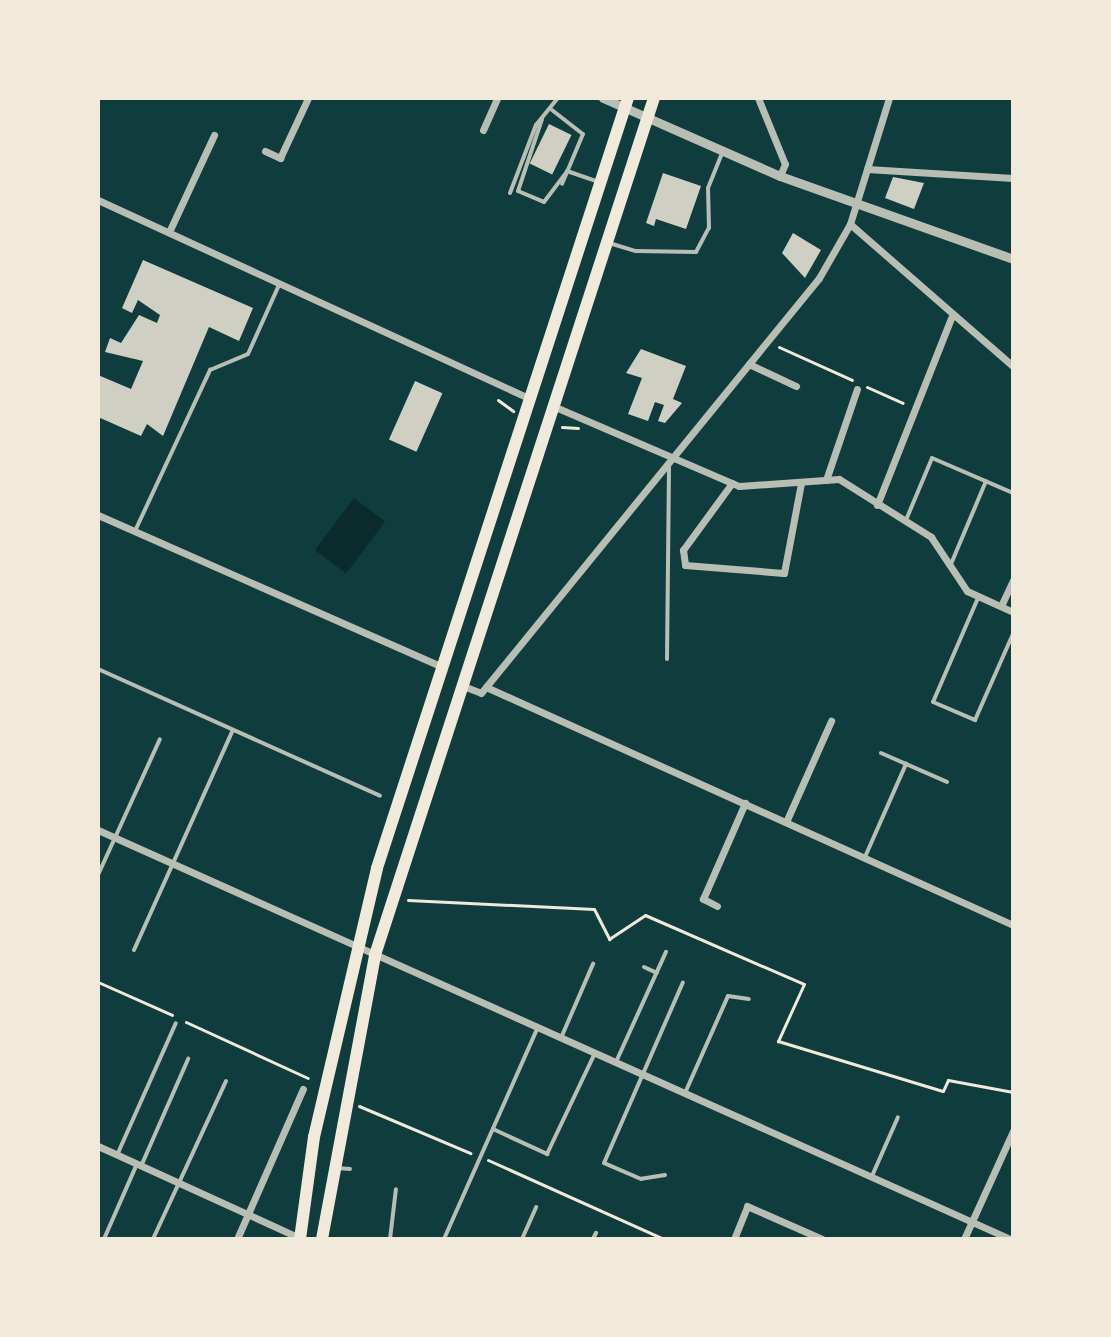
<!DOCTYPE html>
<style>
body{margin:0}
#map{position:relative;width:1111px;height:1337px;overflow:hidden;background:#0f3d3e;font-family:Barlow,sans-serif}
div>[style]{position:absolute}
.water>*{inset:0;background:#0a2a2b;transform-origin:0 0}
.building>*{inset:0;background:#cfcfc3;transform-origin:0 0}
.path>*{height:3px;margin:-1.5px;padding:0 1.5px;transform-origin:1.5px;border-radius:1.5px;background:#f1e9da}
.service>*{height:4px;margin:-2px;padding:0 2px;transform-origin:2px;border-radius:2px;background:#b8beb3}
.minor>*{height:7px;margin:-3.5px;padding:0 3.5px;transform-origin:3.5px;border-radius:3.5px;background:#b8beb3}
.tertiary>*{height:9px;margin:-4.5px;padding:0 4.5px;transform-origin:4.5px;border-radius:4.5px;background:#b8beb3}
.trunk>*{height:12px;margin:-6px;padding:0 6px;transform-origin:6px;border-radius:6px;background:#f1e9da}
span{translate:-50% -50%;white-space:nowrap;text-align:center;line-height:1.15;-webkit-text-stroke:8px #f1e9da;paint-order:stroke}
.frame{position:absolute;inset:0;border:100px solid #f1e9da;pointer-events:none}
</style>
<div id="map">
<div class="water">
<div style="left:354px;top:498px;width:39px;height:65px;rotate:37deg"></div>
</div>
<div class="building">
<div style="left:549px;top:124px;width:25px;height:44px;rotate:26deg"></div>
<div style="clip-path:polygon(663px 173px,701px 186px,686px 229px,656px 219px,654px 226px,646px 223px)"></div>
<div style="clip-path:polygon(893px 177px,924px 183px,914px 209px,885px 198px)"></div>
<div style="clip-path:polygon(793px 233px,821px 250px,805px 278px,782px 253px)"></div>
<div style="clip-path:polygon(143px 260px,253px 308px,239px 341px,209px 327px,163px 436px,147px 424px,141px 436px,98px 417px,98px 375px,131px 389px,143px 361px,105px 352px,110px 338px,121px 343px,139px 315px,157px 323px,160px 315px,138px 300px,132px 313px,122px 308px)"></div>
<div style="clip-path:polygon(641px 349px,686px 366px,673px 399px,682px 403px,665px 423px,658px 421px,664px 405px,655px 402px,648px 421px,628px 414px,642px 378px,626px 373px)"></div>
<div style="left:415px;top:381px;width:30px;height:64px;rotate:24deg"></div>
</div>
<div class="path">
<div style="left:779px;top:347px;width:80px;rotate:24.3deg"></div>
<div style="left:867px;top:387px;width:39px;rotate:24deg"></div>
<div style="left:498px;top:400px;width:19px;rotate:36deg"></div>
<div style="left:562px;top:427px;width:16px;rotate:4deg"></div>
<div style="left:408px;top:900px;width:186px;rotate:2.8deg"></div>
<div style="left:594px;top:909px;width:34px;rotate:63deg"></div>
<div style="left:609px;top:939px;width:43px;rotate:-33.7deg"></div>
<div style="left:645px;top:915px;width:173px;rotate:23.5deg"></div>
<div style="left:804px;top:984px;width:63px;rotate:114.5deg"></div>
<div style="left:778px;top:1041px;width:172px;rotate:16.9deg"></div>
<div style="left:943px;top:1091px;width:12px;rotate:-66deg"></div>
<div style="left:948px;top:1080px;width:66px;rotate:10.5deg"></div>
<div style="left:98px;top:982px;width:81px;rotate:24deg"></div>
<div style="left:186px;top:1022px;width:134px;rotate:24.7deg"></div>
<div style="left:359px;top:1106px;width:121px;rotate:22.9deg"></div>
<div style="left:488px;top:1160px;width:193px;rotate:24.2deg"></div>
</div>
<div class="service">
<div style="left:552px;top:110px;width:39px;rotate:38deg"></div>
<div style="left:583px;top:134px;width:54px;rotate:112.8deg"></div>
<div style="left:542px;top:119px;width:76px;rotate:108.4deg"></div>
<div style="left:518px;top:191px;width:28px;rotate:23deg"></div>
<div style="left:544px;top:202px;width:39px;rotate:-53deg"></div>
<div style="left:567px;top:171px;width:34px;rotate:19deg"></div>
<div style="left:510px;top:193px;width:73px;rotate:-69.1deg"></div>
<div style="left:536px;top:125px;width:35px;rotate:-51deg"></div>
<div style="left:609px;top:243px;width:28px;rotate:17deg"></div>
<div style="left:636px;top:251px;width:60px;rotate:1deg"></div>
<div style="left:696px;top:252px;width:27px;rotate:-62deg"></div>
<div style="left:709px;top:228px;width:40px;rotate:-91.4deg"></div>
<div style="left:708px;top:188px;width:38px;rotate:-68deg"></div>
<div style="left:906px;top:520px;width:67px;rotate:-67.2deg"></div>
<div style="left:932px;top:458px;width:88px;rotate:23.4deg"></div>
<div style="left:135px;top:531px;width:178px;rotate:-65deg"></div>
<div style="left:210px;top:370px;width:41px;rotate:-22.8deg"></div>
<div style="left:248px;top:354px;width:76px;rotate:-65.8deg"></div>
<div style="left:951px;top:564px;width:90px;rotate:-67.1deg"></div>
<div style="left:978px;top:598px;width:113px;rotate:113.4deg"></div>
<div style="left:933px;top:702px;width:46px;rotate:23.2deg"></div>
<div style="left:975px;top:720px;width:94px;rotate:-66.2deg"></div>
<div style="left:667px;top:659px;width:194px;rotate:-89.4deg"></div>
<div style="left:98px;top:669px;width:309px;rotate:24.2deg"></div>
<div style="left:881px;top:753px;width:72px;rotate:23.7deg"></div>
<div style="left:865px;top:857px;width:102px;rotate:-66.2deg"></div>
<div style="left:98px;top:875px;width:149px;rotate:-65.5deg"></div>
<div style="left:134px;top:950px;width:241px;rotate:-65.8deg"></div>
<div style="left:644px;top:967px;width:14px;rotate:25deg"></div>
<div style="left:561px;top:1038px;width:81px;rotate:-66.6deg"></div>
<div style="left:616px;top:1062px;width:121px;rotate:-65.6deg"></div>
<div style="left:685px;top:1093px;width:106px;rotate:-66.1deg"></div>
<div style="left:728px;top:996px;width:21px;rotate:8deg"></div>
<div style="left:493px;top:1129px;width:60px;rotate:24.8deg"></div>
<div style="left:547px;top:1154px;width:112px;rotate:-64.6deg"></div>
<div style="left:118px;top:1153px;width:142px;rotate:-66deg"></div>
<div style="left:142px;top:1164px;width:115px;rotate:-66.3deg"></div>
<div style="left:337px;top:1168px;width:13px;rotate:4deg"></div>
<div style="left:665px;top:1175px;width:24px;rotate:171deg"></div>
<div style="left:641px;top:1179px;width:40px;rotate:-156.6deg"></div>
<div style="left:604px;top:1163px;width:197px;rotate:-66.4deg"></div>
<div style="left:872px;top:1176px;width:64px;rotate:-66.2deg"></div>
<div style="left:104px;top:1239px;width:82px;rotate:-66.3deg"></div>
<div style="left:153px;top:1239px;width:174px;rotate:-65.2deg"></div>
<div style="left:390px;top:1239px;width:50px;rotate:-83.2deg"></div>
<div style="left:444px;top:1239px;width:232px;rotate:-66.1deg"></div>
<div style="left:522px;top:1239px;width:35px;rotate:-66deg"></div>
<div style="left:593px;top:1239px;width:7px;rotate:-63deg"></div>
</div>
<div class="minor">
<div style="left:758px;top:98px;width:71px;rotate:67.8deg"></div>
<div style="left:785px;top:164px;width:13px;rotate:113deg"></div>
<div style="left:483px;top:130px;width:35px;rotate:-66deg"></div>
<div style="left:265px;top:151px;width:17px;rotate:25deg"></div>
<div style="left:280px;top:158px;width:66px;rotate:-65deg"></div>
<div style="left:867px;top:169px;width:146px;rotate:3.5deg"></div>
<div style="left:98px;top:200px;width:476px;rotate:24.7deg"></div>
<div style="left:850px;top:224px;width:216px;rotate:41.1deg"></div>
<div style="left:169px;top:232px;width:107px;rotate:-65.1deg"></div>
<div style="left:749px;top:364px;width:52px;rotate:25.1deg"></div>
<div style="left:553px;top:406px;width:202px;rotate:23.3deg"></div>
<div style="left:739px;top:486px;width:100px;rotate:-4deg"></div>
<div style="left:839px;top:479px;width:109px;rotate:32.2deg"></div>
<div style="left:931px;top:537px;width:65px;rotate:56.3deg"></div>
<div style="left:967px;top:591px;width:51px;rotate:24.5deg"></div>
<div style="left:826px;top:480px;width:96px;rotate:-71.2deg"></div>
<div style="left:732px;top:483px;width:83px;rotate:126.2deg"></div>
<div style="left:683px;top:550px;width:15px;rotate:82deg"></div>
<div style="left:685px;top:565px;width:99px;rotate:4.6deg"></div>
<div style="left:784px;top:573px;width:92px;rotate:-79.3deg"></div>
<div style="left:877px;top:505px;width:201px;rotate:-68.4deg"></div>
<div style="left:98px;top:515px;width:376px;rotate:23.8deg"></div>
<div style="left:1001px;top:606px;width:29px;rotate:-65deg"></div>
<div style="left:463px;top:686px;width:19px;rotate:21deg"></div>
<div style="left:481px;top:693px;width:535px;rotate:-50.84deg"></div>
<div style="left:819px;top:278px;width:62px;rotate:-60.1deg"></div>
<div style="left:850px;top:224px;width:132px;rotate:-72.8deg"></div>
<div style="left:486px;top:687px;width:578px;rotate:24.3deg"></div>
<div style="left:786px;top:822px;width:111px;rotate:-66deg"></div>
<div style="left:98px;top:830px;width:1000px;rotate:24.15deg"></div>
<div style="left:717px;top:906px;width:16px;rotate:-153deg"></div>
<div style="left:703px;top:899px;width:105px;rotate:-66.4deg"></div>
<div style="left:98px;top:1146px;width:222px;rotate:24.5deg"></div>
<div style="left:237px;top:1239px;width:164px;rotate:-66.3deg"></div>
<div style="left:734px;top:1239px;width:35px;rotate:-68deg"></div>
<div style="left:747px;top:1206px;width:82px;rotate:23.7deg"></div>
<div style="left:964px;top:1239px;width:119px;rotate:-65.6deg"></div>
</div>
<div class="tertiary">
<div style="left:603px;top:98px;width:193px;rotate:23.8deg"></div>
<div style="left:780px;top:176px;width:247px;rotate:19.6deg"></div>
</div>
<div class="trunk">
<div style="left:300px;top:1239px;width:103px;rotate:-82.2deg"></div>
<div style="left:314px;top:1137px;width:276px;rotate:-76.8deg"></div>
<div style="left:377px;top:868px;width:810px;rotate:-71.95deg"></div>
<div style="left:322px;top:1239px;width:289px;rotate:-79.4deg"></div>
<div style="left:375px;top:955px;width:901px;rotate:-71.97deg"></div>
</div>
<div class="frame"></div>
</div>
